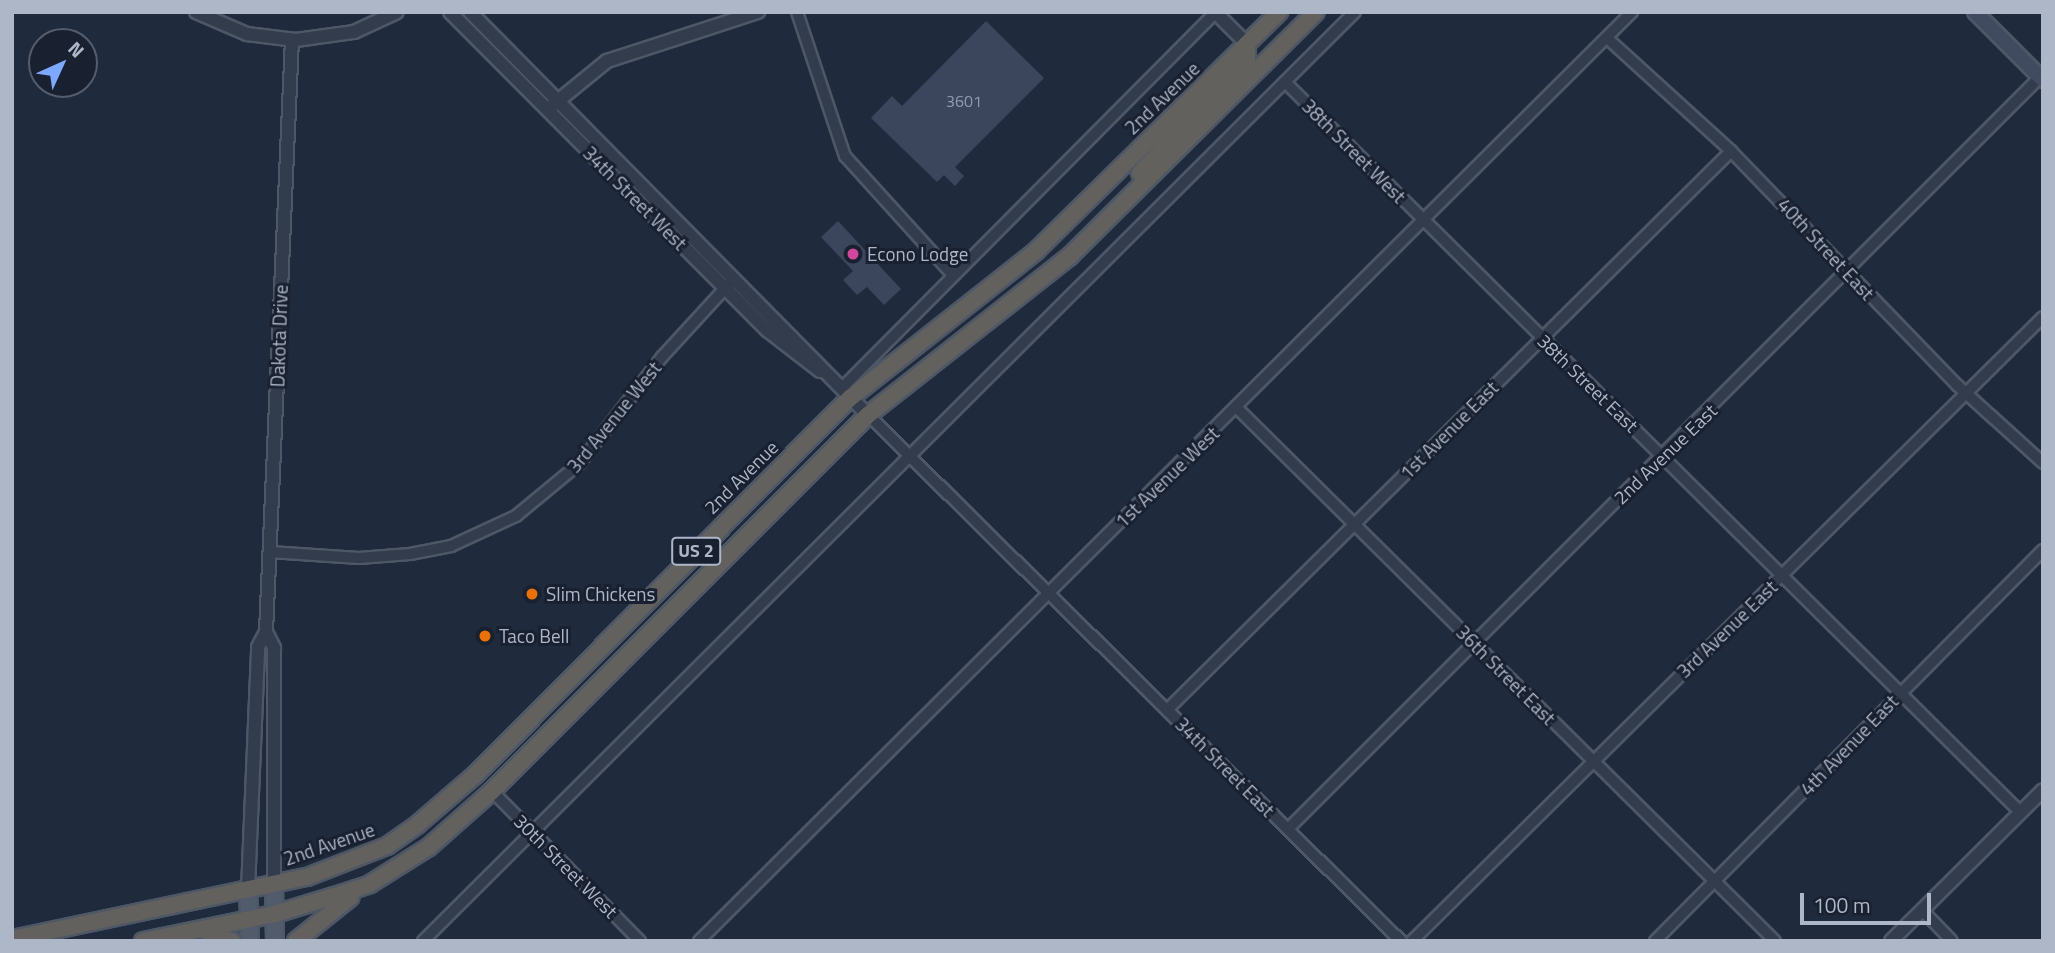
<!DOCTYPE html>
<style>
body{margin:0}
#map{position:relative;width:2055px;height:953px;overflow:hidden;background:#1f2a3c;font-family:"Titillium Web",sans-serif}
div>[style]{position:absolute}
.building>*{inset:0;background:#3b465c}
.roads{filter:drop-shadow(2px 0 #4e5766) drop-shadow(-2px 0 #4e5766) drop-shadow(0 2px #4e5766) drop-shadow(0 -2px #4e5766)}
.minor>*{height:10px;margin:-5px;padding:0 5px;transform-origin:5px;border-radius:5px;background:#333c4c}
.tertiary>*{height:12px;margin:-6px;padding:0 6px;transform-origin:6px;border-radius:6px;background:#333c4c}
.secondary>*{height:14px;margin:-7px;padding:0 7px;transform-origin:7px;border-radius:7px;background:#414b5f}
.primary>*{height:16px;margin:-8px;padding:0 8px;transform-origin:8px;border-radius:8px;background:#515b6c}
.trunk>*{height:16px;margin:-8px;padding:0 8px;transform-origin:8px;border-radius:8px;background:#62615e}
.dots>*{width:19px;height:19px;translate:-50% -50%;box-sizing:border-box;border:4px solid #192130;border-radius:50%}
span{translate:-50% -50%;white-space:nowrap;text-align:center;line-height:1.15;-webkit-text-stroke:6px #192130;paint-order:stroke}
.number-label{font-size:16px;color:#919bad}
.number-label span{-webkit-text-stroke-width:0}
.shield-label span{padding:2px 5px;background:#192130;border:2px solid;border-radius:5px;-webkit-text-stroke-width:0}
.shield-label{font-size:18px;color:#aeb7c8;font-weight:700}
.street-label{font-size:19px;color:#aeb7c8}
.poi-label{font-size:19px;color:#aeb7c8}
.left{translate:0 -50%;text-align:left}
.frame{position:absolute;inset:0;border:14px solid #aeb7c8;pointer-events:none}
.north{position:absolute;left:28px;top:28px;width:70px;height:70px;box-sizing:border-box;background:#192130;border:2px solid #555d6d;border-radius:50%;rotate:45deg;font-size:19px;font-weight:700;line-height:28px;text-align:center;color:#aeb7c8}
.north::after{content:'';display:block;margin:auto;width:24px;height:32px;background:#7ca8ff;clip-path:polygon(50% 0,100% 100%,50% 72%,0 100%)}
.scale{position:absolute;left:1800px;top:893px;width:131px;height:32px;box-sizing:border-box;border:4px solid #aeb7c8;border-top:0;padding-left:9px;font-size:21px;line-height:24px;white-space:nowrap;color:#aeb7c8;-webkit-text-stroke:5px #192130;paint-order:stroke}
</style>
<div id="map">
<div class="building">
<div style="clip-path:polygon(986px 21px,1044px 78px,955px 167px,964px 176px,955px 186px,944px 175px,937px 182px,871px 118px,892px 96px,902px 106px)"></div>
<div style="clip-path:polygon(838px 221px,901px 289px,884px 305px,867px 287px,857px 295px,843px 280px,853px 271px,821px 237px)"></div>
</div>
<div class="roads">
<div class="minor">
<div style="left:797px;top:12px;width:152px;rotate:71.6deg"></div>
<div style="left:845px;top:156px;width:161px;rotate:47.8deg"></div>
<div style="left:1607px;top:38px;width:168px;rotate:42.3deg"></div>
<div style="left:1731px;top:151px;width:325px;rotate:46deg"></div>
<div style="left:1957px;top:385px;width:116px;rotate:42.2deg"></div>
<div style="left:1285px;top:82px;width:1036px;rotate:44.8deg"></div>
<div style="left:841px;top:389px;width:532px;rotate:-45.15deg"></div>
<div style="left:1237px;top:408px;width:757px;rotate:44.73deg"></div>
<div style="left:868px;top:415px;width:749px;rotate:44.62deg"></div>
<div style="left:270px;top:552px;width:89px;rotate:3.9deg"></div>
<div style="left:359px;top:558px;width:51px;rotate:-4.5deg"></div>
<div style="left:410px;top:554px;width:42px;rotate:-11deg"></div>
<div style="left:451px;top:546px;width:72px;rotate:-24.8deg"></div>
<div style="left:516px;top:516px;width:83px;rotate:-39.6deg"></div>
<div style="left:580px;top:463px;width:134px;rotate:-52.3deg"></div>
<div style="left:662px;top:357px;width:99px;rotate:-47.5deg"></div>
<div style="left:1167px;top:710px;width:794px;rotate:-44.74deg"></div>
<div style="left:492px;top:791px;width:211px;rotate:45.4deg"></div>
<div style="left:1288px;top:829px;width:1063px;rotate:-45deg"></div>
<div style="left:1922px;top:910px;width:43px;rotate:45.9deg"></div>
<div style="left:423px;top:941px;width:1316px;rotate:-44.91deg"></div>
<div style="left:699px;top:941px;width:1317px;rotate:-44.88deg"></div>
<div style="left:1412px;top:941px;width:887px;rotate:-44.68deg"></div>
<div style="left:1655px;top:941px;width:551px;rotate:-45.22deg"></div>
</div>
<div class="tertiary">
<div style="left:196px;top:12px;width:56px;rotate:23.3deg"></div>
<div style="left:247px;top:34px;width:49px;rotate:7deg"></div>
<div style="left:296px;top:40px;width:59px;rotate:-7.9deg"></div>
<div style="left:354px;top:32px;width:47px;rotate:-24.9deg"></div>
<div style="left:450px;top:12px;width:449px;rotate:45.1deg"></div>
<div style="left:767px;top:330px;width:67px;rotate:37.7deg"></div>
<div style="left:470px;top:12px;width:566px;rotate:45.36deg"></div>
<div style="left:1215px;top:12px;width:45px;rotate:45deg"></div>
<div style="left:553px;top:105px;width:70px;rotate:-39.2deg"></div>
<div style="left:607px;top:61px;width:159px;rotate:-18deg"></div>
<div style="left:266px;top:632px;width:18px;rotate:63deg"></div>
<div style="left:274px;top:648px;width:236px;rotate:90deg"></div>
<div style="left:248px;top:890px;width:243px;rotate:-87.6deg"></div>
<div style="left:258px;top:647px;width:17px;rotate:-62deg"></div>
<div style="left:266px;top:632px;width:593px;rotate:-87.49deg"></div>
<div style="left:1891px;top:941px;width:214px;rotate:-44.8deg"></div>
</div>
<div class="secondary">
<div style="left:1975px;top:12px;width:96px;rotate:45deg"></div>
</div>
<div class="primary">
<div style="left:274px;top:884px;width:57px;rotate:89deg"></div>
<div style="left:248px;top:890px;width:51px;rotate:87.8deg"></div>
</div>
<div class="trunk">
<div style="left:1140px;top:173px;width:155px;rotate:-46.3deg"></div>
<div style="left:1247px;top:61px;width:17px;rotate:-90deg"></div>
<div style="left:207px;top:932px;width:27px;rotate:20deg"></div>
<div style="left:12px;top:939px;width:301px;rotate:-11.9deg"></div>
<div style="left:307px;top:877px;width:86px;rotate:-21.2deg"></div>
<div style="left:387px;top:846px;width:38px;rotate:-35deg"></div>
<div style="left:418px;top:824px;width:75px;rotate:-40.7deg"></div>
<div style="left:475px;top:775px;width:532px;rotate:-45.15deg"></div>
<div style="left:850px;top:398px;width:237px;rotate:-38.3deg"></div>
<div style="left:1036px;top:251px;width:341px;rotate:-44.5deg"></div>
<div style="left:143px;top:941px;width:135px;rotate:-11.6deg"></div>
<div style="left:275px;top:914px;width:62px;rotate:-17deg"></div>
<div style="left:334px;top:896px;width:38px;rotate:-18deg"></div>
<div style="left:370px;top:884px;width:70px;rotate:-32.1deg"></div>
<div style="left:429px;top:847px;width:84px;rotate:-41.6deg"></div>
<div style="left:492px;top:791px;width:532px;rotate:-45deg"></div>
<div style="left:868px;top:415px;width:257px;rotate:-38.2deg"></div>
<div style="left:1070px;top:256px;width:346px;rotate:-44.8deg"></div>
<div style="left:296px;top:941px;width:70px;rotate:-38.7deg"></div>
</div>
</div>
<div class="dots">
<div style="left:853px;top:254px;background:#d1479c"></div>
<div style="left:532px;top:594px;background:#e8710a"></div>
<div style="left:485px;top:636px;background:#e8710a"></div>
</div>
<div class="number-label">
<span style="left:964px;top:101px">3601</span>
</div>
<div class="shield-label">
<span style="left:696px;top:551px">US 2</span>
</div>
<div class="street-label">
<span style="left:1162px;top:98px;rotate:-44deg">2nd Avenue</span>
<span style="left:1354px;top:151px;rotate:45deg">38th Street West</span>
<span style="left:635px;top:198px;rotate:45deg">34th Street West</span>
<span style="left:1826px;top:249px;rotate:47deg">40th Street East</span>
<span style="left:279px;top:336px;rotate:-88deg">Dakota Drive</span>
<span style="left:1588px;top:383px;rotate:44deg">38th Street East</span>
<span style="left:614px;top:417px;rotate:-51deg">3rd Avenue West</span>
<span style="left:1449px;top:430px;rotate:-45deg">1st Avenue East</span>
<span style="left:1665px;top:454px;rotate:-44deg">2nd Avenue East</span>
<span style="left:741px;top:477px;rotate:-45deg">2nd Avenue</span>
<span style="left:1167px;top:477px;rotate:-44deg">1st Avenue West</span>
<span style="left:1727px;top:629px;rotate:-44deg">3rd Avenue East</span>
<span style="left:1506px;top:675px;rotate:45deg">36th Street East</span>
<span style="left:1849px;top:745px;rotate:-46deg">4th Avenue East</span>
<span style="left:1225px;top:767px;rotate:45deg">34th Street East</span>
<span style="left:329px;top:844px;rotate:-19deg">2nd Avenue</span>
<span style="left:566px;top:866px;rotate:45deg">30th Street West</span>
</div>
<div class="poi-label">
<span class="left" style="left:867px;top:254px">Econo Lodge</span>
<span class="left" style="left:546px;top:594px">Slim Chickens</span>
<span class="left" style="left:499px;top:636px">Taco Bell</span>
</div>
<div class="frame"></div>
<div class="north">N</div>
<div class="scale">100 m</div>
</div>
